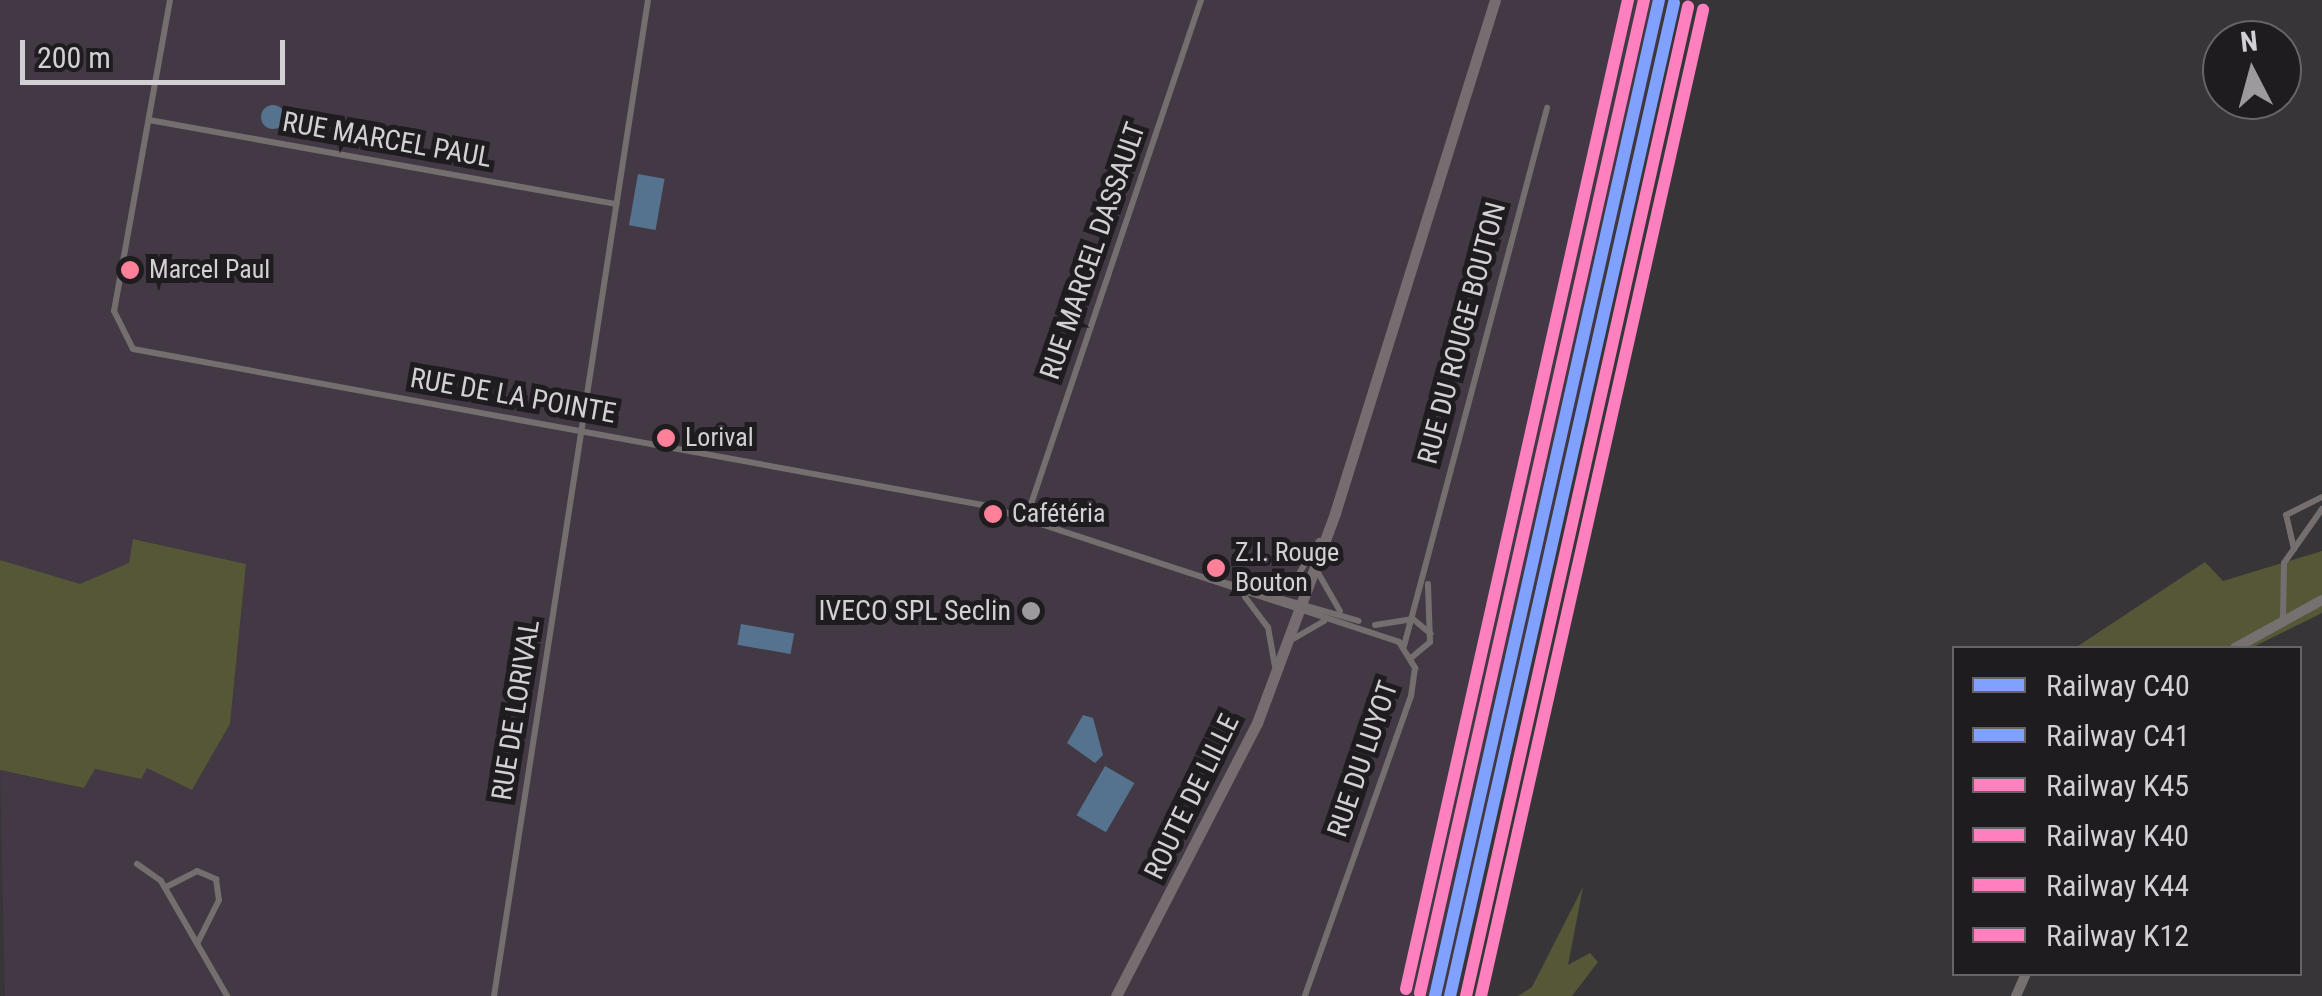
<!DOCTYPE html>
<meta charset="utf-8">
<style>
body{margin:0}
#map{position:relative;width:2322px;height:996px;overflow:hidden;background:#383539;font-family:"Roboto Condensed",sans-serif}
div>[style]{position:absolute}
.built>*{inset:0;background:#423945}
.green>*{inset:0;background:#565736}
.water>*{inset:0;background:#55728e;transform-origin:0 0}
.round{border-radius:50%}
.minor>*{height:6px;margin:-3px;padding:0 3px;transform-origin:3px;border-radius:3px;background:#746e6e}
.secondary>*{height:10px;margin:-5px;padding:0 5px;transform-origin:5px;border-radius:5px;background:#777070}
.primary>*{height:11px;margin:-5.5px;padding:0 5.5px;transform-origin:5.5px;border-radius:5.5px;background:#756d6f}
.rail-1>*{height:12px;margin:-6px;padding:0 6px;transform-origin:6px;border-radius:6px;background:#80a1ff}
.rail-2>*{height:12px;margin:-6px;padding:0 6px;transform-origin:6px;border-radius:6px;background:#80a1ff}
.rail-3>*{height:12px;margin:-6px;padding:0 6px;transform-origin:6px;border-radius:6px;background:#ff80bf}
.rail-4>*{height:12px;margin:-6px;padding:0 6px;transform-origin:6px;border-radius:6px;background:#ff80bf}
.rail-5>*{height:12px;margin:-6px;padding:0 6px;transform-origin:6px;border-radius:6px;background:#ff80bf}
.rail-6>*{height:12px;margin:-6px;padding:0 6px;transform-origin:6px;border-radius:6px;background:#ff80bf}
.dots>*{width:28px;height:28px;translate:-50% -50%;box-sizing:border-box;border:5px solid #1f1c20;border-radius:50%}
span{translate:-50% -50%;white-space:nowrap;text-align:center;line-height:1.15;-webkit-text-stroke:10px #1f1c20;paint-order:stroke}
.bus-label{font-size:26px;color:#d3d0d5}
.left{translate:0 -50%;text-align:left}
.street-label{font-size:28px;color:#d3d0d5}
.poi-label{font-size:28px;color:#d3d0d5}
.right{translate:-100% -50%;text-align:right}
.legend{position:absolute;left:1952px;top:646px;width:350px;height:330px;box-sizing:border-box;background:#1f1c20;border:2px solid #676468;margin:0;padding:12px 18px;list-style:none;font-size:30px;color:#d3d0d5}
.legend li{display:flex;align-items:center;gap:20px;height:50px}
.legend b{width:50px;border:2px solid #676468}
.north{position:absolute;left:2202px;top:20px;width:100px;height:100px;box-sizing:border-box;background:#1f1c20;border:2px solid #676468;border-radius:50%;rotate:354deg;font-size:28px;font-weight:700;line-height:40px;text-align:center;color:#d3d0d5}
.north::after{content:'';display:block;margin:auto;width:35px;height:45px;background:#9d9a9e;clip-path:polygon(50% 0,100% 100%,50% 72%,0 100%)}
.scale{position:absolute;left:20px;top:40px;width:265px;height:45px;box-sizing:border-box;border:5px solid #d3d0d5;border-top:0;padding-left:12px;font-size:30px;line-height:35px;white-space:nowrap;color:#d3d0d5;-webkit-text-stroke:8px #1f1c20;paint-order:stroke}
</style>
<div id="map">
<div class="built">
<div style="clip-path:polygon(0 0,1667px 0,1444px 996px,5px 996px,0 770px,84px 788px,94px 769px,141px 779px,147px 768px,193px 789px,230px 724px,246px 564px,134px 539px,129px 563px,80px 585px,0 560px)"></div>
</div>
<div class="green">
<div style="clip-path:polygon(133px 539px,246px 564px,230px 724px,192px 790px,147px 768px,141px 779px,95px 769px,84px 788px,0 770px,0 560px,80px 584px,129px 563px)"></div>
<div style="clip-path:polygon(2322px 551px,2322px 613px,2251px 648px,2075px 648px,2205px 562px,2223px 581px)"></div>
<div style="clip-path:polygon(1583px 887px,1568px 965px,1590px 953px,1598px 962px,1572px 996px,1518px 996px,1532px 987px)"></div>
</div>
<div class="water">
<div class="round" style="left:261px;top:105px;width:24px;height:24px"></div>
<div style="left:638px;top:174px;width:27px;height:52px;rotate:10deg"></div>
<div style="left:741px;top:624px;width:54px;height:21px;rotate:10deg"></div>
<div style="clip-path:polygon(1083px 715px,1093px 718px,1103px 755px,1095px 763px,1067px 743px)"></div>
<div style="left:1105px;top:766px;width:34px;height:57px;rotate:30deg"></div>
</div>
<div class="minor">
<div style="left:170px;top:0;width:316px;rotate:100.2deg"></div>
<div style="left:114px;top:311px;width:42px;rotate:63.4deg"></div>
<div style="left:133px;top:349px;width:864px;rotate:10.4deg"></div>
<div style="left:983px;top:505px;width:438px;rotate:18.2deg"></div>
<div style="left:1399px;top:642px;width:31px;rotate:58deg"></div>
<div style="left:1415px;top:668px;width:28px;rotate:98deg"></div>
<div style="left:1411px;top:696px;width:318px;rotate:109.5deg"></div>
<div style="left:149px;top:120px;width:475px;rotate:10.2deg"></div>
<div style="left:1027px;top:516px;width:545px;rotate:-71.37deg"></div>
<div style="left:2294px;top:549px;width:35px;rotate:-103deg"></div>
<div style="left:2286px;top:515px;width:40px;rotate:-26.6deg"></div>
<div style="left:1317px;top:571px;width:46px;rotate:60.1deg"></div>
<div style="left:1222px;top:582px;width:142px;rotate:15.9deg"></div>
<div style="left:1266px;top:591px;width:31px;rotate:-21deg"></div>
<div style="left:1295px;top:580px;width:46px;rotate:-58.4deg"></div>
<div style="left:1245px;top:597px;width:38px;rotate:53deg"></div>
<div style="left:1268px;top:627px;width:39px;rotate:80deg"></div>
<div style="left:2283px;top:617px;width:54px;rotate:-88.9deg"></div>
<div style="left:2284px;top:563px;width:66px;rotate:-54.9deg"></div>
<div style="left:1413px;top:619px;width:23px;rotate:40deg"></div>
<div style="left:1375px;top:625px;width:37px;rotate:-9deg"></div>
<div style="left:1293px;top:639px;width:36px;rotate:-30deg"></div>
<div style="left:1404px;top:646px;width:557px;rotate:-75.11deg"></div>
<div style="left:1411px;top:658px;width:25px;rotate:-40deg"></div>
<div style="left:1430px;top:642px;width:58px;rotate:-92deg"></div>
<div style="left:137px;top:864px;width:29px;rotate:35deg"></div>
<div style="left:161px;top:881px;width:133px;rotate:60.1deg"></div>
<div style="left:166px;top:887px;width:35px;rotate:-27deg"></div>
<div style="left:197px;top:871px;width:21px;rotate:23deg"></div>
<div style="left:216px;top:879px;width:21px;rotate:82deg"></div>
<div style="left:219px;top:900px;width:47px;rotate:116.6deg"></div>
<div style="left:494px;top:996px;width:1008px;rotate:-81.21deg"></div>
</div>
<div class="secondary">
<div style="left:2235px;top:648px;width:99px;rotate:-28.9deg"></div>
<div style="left:2016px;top:996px;width:24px;rotate:-66deg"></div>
</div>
<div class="primary">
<div style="left:1116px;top:996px;width:307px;rotate:-62.7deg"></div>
<div style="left:1257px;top:723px;width:224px;rotate:-69.6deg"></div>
<div style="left:1335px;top:513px;width:537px;rotate:-72.68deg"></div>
</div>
<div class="rail-1">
<div style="left:1435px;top:996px;width:1021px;rotate:-77.33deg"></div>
</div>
<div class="rail-2">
<div style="left:1450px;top:996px;width:1018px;rotate:-77.29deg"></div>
</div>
<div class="rail-3">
<div style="left:1420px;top:993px;width:1018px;rotate:-77.29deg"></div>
</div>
<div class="rail-4">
<div style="left:1466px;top:996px;width:1014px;rotate:-77.35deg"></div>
</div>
<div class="rail-5">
<div style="left:1406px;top:989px;width:1014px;rotate:-77.35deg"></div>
</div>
<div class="rail-6">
<div style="left:1481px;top:996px;width:1011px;rotate:-77.31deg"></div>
</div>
<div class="dots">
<div style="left:130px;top:270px;background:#ff8098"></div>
<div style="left:666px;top:438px;background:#ff8098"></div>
<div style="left:993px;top:514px;background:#ff8098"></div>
<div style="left:1216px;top:568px;background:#ff8098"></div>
<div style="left:1031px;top:611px;background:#9d9a9e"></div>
</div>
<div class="bus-label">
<span class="left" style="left:149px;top:270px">Marcel Paul</span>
<span class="left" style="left:685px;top:438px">Lorival</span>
<span class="left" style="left:1012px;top:514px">Cafétéria</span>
<span class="left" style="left:1235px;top:568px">Z.I. Rouge<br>Bouton</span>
</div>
<div class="street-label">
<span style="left:387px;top:140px;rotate:10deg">RUE MARCEL PAUL</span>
<span style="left:1093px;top:251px;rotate:-71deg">RUE MARCEL DASSAULT</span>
<span style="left:1462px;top:333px;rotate:-75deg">RUE DU ROUGE BOUTON</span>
<span style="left:513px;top:396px;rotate:10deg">RUE DE LA POINTE</span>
<span style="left:516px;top:710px;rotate:-81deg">RUE DE LORIVAL</span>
<span style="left:1363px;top:759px;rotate:-71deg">RUE DU LUYOT</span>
<span style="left:1192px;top:797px;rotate:-64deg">ROUTE DE LILLE</span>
</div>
<div class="poi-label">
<span class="right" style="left:1011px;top:611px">IVECO SPL Seclin</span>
</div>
<ul class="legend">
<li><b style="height:12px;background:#80a1ff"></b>Railway C40</li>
<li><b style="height:12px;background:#80a1ff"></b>Railway C41</li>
<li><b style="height:12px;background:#ff80bf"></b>Railway K45</li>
<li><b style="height:12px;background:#ff80bf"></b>Railway K40</li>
<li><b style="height:12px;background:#ff80bf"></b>Railway K44</li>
<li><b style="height:12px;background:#ff80bf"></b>Railway K12</li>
</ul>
<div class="north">N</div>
<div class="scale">200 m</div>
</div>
